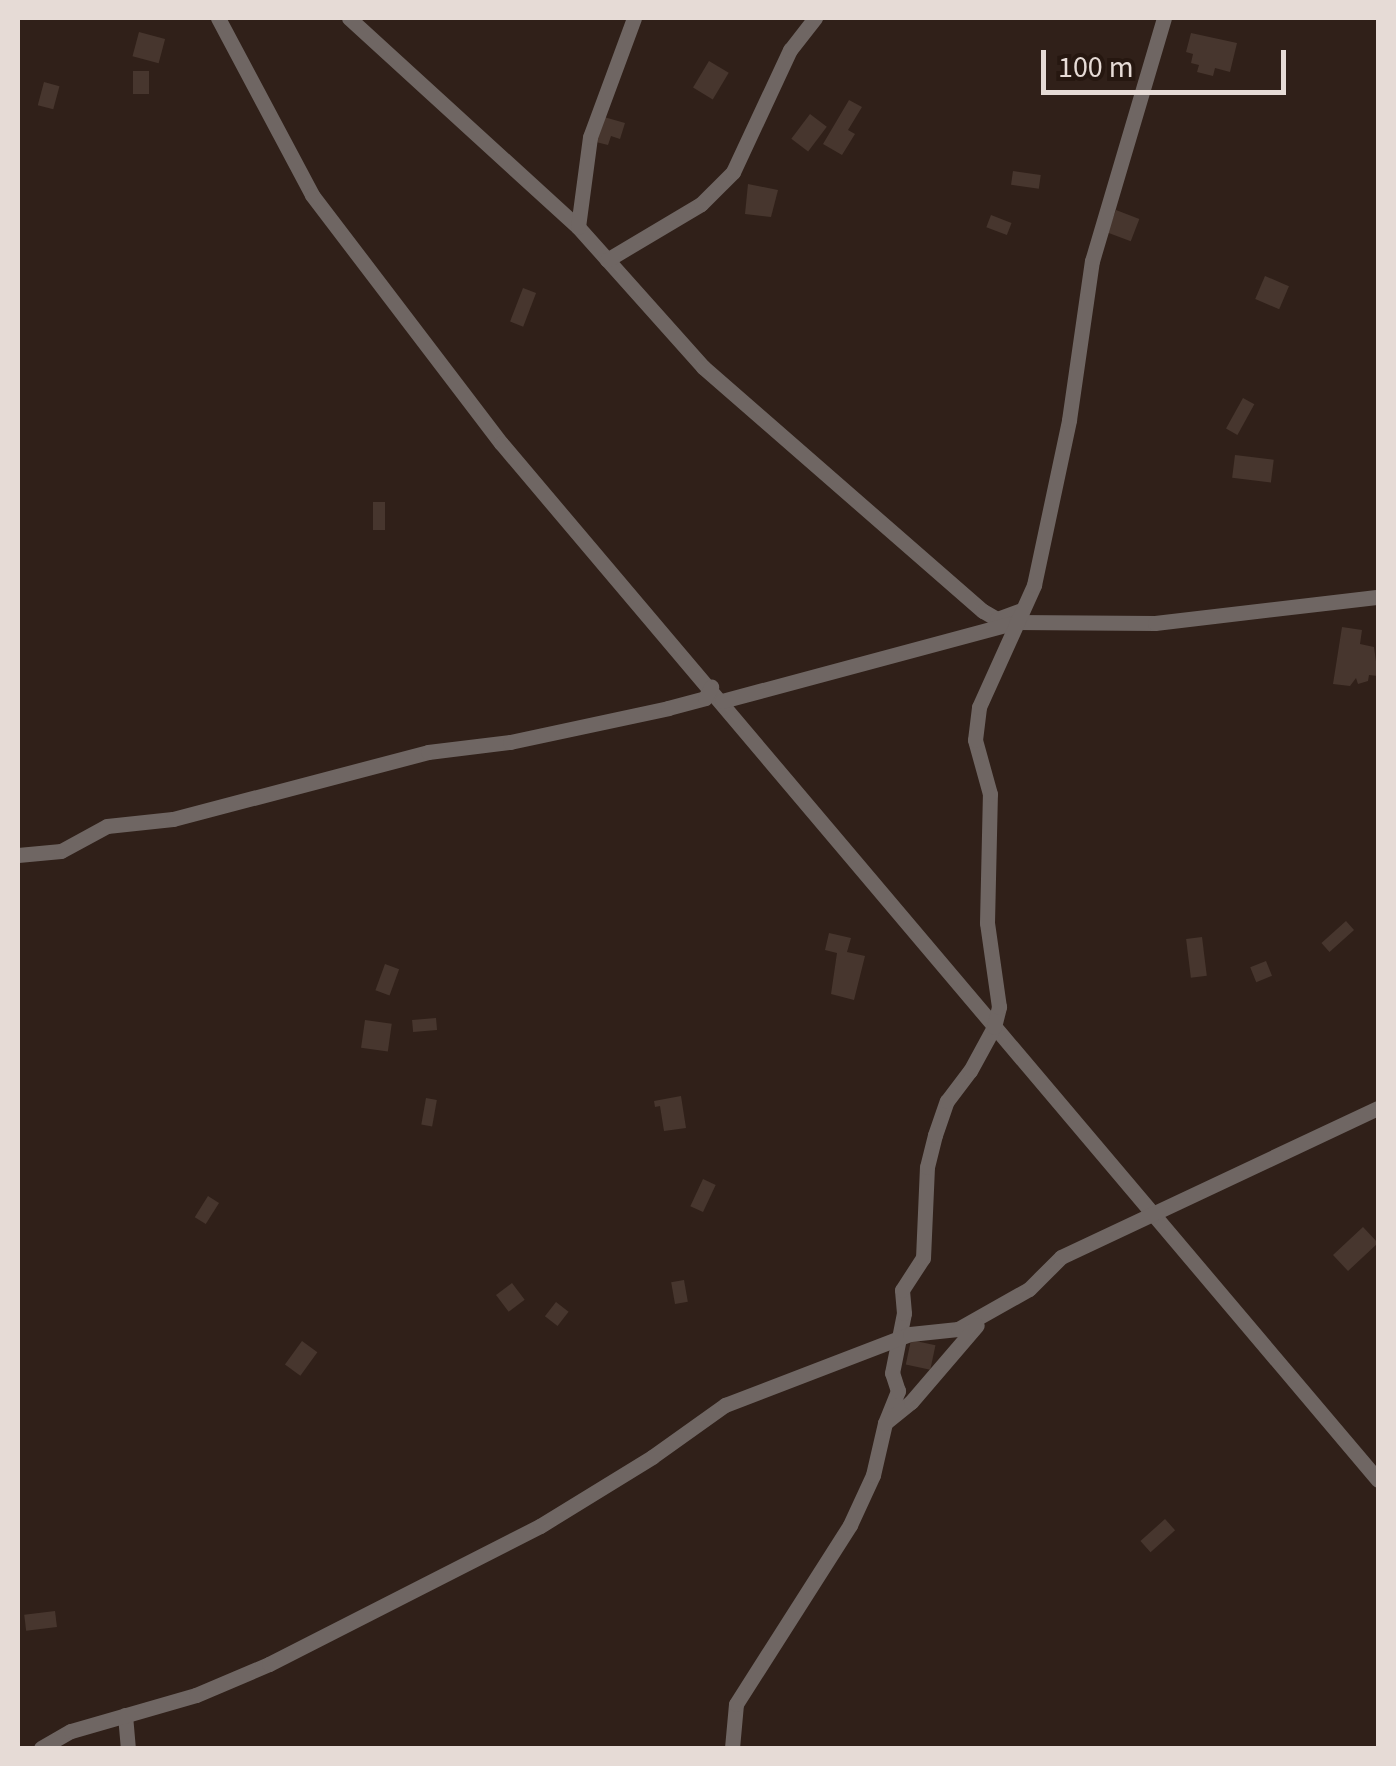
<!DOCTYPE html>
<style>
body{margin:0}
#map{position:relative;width:1396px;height:1766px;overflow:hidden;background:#302019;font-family:"Source Sans 3",sans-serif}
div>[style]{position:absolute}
.building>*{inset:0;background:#47362e;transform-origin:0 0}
.street>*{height:15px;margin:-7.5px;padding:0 7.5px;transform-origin:7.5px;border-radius:7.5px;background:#6f6663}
span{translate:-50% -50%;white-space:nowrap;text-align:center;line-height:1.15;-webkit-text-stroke:8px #261710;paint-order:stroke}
.frame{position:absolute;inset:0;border:20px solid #e6dbd6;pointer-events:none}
.scale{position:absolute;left:1041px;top:50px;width:245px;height:45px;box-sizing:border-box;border:5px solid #e6dbd6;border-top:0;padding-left:12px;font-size:30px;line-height:35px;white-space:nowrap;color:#e6dbd6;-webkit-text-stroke:8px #261710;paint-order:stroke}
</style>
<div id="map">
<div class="building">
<div style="left:139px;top:32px;width:27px;height:25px;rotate:15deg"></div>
<div style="clip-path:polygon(1191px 33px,1237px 43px,1230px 72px,1215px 68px,1213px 76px,1197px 72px,1199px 65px,1191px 63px,1193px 54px,1186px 52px)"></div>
<div style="left:709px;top:61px;width:23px;height:31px;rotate:31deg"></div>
<div style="left:133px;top:71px;width:16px;height:23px"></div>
<div style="left:44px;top:82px;width:16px;height:24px;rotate:15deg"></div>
<div style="clip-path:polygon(849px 100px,862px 107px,848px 130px,855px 134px,842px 155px,823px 144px)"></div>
<div style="left:810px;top:114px;width:21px;height:31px;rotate:37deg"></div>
<div style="clip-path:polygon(604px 117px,625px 123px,620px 139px,611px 136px,608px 145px,596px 142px)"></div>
<div style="left:1013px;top:171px;width:28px;height:14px;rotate:8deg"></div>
<div style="clip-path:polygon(748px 184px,778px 190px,771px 217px,745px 214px)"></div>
<div style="left:1116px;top:210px;width:25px;height:24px;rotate:21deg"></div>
<div style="left:991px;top:215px;width:22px;height:13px;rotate:21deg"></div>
<div style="left:1265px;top:276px;width:26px;height:25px;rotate:23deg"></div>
<div style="left:523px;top:288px;width:14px;height:36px;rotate:21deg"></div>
<div style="left:1243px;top:398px;width:13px;height:35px;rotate:29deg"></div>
<div style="left:1235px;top:455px;width:39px;height:23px;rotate:7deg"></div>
<div style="left:373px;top:502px;width:12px;height:28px"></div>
<div style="clip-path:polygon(1342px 627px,1362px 630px,1360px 644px,1374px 647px,1378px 676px,1369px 675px,1368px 681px,1358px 684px,1356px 678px,1350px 686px,1333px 684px)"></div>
<div style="left:1346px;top:921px;width:12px;height:33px;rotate:48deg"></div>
<div style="clip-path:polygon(829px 933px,851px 938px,847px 952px,865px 956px,854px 1000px,831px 994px,837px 953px,825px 950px)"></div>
<div style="left:1202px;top:937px;width:39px;height:16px;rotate:83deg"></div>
<div style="left:1266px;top:961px;width:16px;height:17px;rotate:68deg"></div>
<div style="left:385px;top:964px;width:15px;height:28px;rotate:20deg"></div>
<div style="left:436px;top:1018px;width:12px;height:24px;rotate:85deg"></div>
<div style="left:365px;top:1020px;width:27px;height:28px;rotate:8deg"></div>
<div style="clip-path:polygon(681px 1096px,686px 1128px,664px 1131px,660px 1106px,655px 1107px,654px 1101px)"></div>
<div style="left:426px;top:1098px;width:11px;height:27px;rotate:10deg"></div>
<div style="left:703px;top:1179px;width:14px;height:30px;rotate:25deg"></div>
<div style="left:208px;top:1196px;width:13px;height:25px;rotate:32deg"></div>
<div style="left:1363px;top:1227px;width:22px;height:41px;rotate:47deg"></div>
<div style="left:684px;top:1280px;width:22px;height:13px;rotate:80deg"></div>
<div style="left:512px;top:1283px;width:21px;height:20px;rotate:53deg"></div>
<div style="left:556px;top:1302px;width:16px;height:18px;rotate:38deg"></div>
<div style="left:911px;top:1340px;width:25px;height:25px;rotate:12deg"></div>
<div style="left:302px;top:1341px;width:19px;height:29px;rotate:36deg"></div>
<div style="left:1165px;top:1519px;width:15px;height:33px;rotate:48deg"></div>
<div style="left:55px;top:1611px;width:16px;height:31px;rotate:83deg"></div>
</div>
<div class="street">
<div style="left:218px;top:18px;width:200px;rotate:62deg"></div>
<div style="left:312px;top:195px;width:312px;rotate:52.7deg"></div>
<div style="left:501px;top:443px;width:1358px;rotate:49.78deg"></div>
<div style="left:349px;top:18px;width:310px;rotate:42.4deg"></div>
<div style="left:578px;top:227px;width:188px;rotate:48.2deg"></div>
<div style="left:703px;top:367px;width:371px;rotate:41.1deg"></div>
<div style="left:983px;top:611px;width:16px;rotate:30deg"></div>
<div style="left:997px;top:619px;width:27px;rotate:-20deg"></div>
<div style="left:578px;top:227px;width:91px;rotate:-82.4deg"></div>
<div style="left:590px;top:137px;width:127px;rotate:-69.7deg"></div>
<div style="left:607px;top:260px;width:109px;rotate:-30.8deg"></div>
<div style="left:701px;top:204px;width:45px;rotate:-45deg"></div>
<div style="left:733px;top:172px;width:135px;rotate:-65deg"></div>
<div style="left:790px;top:50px;width:41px;rotate:-52deg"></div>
<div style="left:722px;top:701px;width:304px;rotate:-15deg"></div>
<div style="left:1016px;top:622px;width:139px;rotate:0.4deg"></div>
<div style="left:1155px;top:623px;width:225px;rotate:-6.7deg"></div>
<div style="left:18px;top:855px;width:43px;rotate:-5.3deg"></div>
<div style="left:61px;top:851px;width:52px;rotate:-28.5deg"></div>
<div style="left:107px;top:826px;width:66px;rotate:-6.1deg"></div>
<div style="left:173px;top:819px;width:264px;rotate:-14.7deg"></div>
<div style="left:428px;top:752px;width:83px;rotate:-7deg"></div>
<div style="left:510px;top:742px;width:162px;rotate:-12.1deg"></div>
<div style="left:668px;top:708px;width:38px;rotate:-15deg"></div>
<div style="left:705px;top:698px;width:13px;rotate:-61deg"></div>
<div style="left:885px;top:1423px;width:35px;rotate:-68deg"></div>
<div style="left:898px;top:1391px;width:19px;rotate:-108deg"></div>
<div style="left:892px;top:1373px;width:61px;rotate:-78.7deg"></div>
<div style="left:904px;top:1313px;width:23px;rotate:-95deg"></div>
<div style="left:902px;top:1290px;width:38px;rotate:-57deg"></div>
<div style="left:923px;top:1258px;width:91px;rotate:-87.5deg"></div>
<div style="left:927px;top:1167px;width:33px;rotate:-76deg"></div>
<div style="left:935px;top:1135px;width:36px;rotate:-71deg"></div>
<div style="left:947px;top:1101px;width:38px;rotate:-53deg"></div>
<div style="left:970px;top:1071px;width:50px;rotate:-61.4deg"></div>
<div style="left:994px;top:1027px;width:21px;rotate:-76deg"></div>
<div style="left:999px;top:1007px;width:85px;rotate:-98.1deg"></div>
<div style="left:987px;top:923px;width:129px;rotate:-88.7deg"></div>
<div style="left:990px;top:794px;width:56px;rotate:-105.5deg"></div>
<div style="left:975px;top:740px;width:33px;rotate:-83deg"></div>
<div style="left:979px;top:707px;width:134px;rotate:-65.7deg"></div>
<div style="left:1034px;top:585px;width:169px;rotate:-78deg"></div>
<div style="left:1069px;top:420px;width:161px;rotate:-81.8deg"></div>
<div style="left:1092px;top:261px;width:253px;rotate:-73.5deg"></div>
<div style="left:125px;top:1715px;width:33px;rotate:85deg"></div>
<div style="left:41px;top:1748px;width:34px;rotate:-30deg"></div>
<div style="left:71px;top:1731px;width:130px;rotate:-16.1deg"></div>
<div style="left:196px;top:1695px;width:79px;rotate:-23deg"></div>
<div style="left:269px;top:1664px;width:304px;rotate:-27deg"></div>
<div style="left:540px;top:1526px;width:132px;rotate:-31.6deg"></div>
<div style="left:652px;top:1457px;width:90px;rotate:-35.5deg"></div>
<div style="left:725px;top:1405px;width:198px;rotate:-21deg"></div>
<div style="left:910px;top:1334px;width:48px;rotate:-5.9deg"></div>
<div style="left:958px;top:1329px;width:81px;rotate:-29.4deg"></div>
<div style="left:1029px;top:1289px;width:45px;rotate:-45deg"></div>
<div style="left:1061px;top:1257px;width:350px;rotate:-25.2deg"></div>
<div style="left:732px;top:1748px;width:44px;rotate:-84.8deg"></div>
<div style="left:736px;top:1704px;width:212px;rotate:-57.5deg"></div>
<div style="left:850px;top:1525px;width:55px;rotate:-65.3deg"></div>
<div style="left:873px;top:1475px;width:53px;rotate:-77deg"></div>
<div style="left:885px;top:1423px;width:33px;rotate:-39deg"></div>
<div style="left:911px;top:1402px;width:101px;rotate:-49.4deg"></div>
</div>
<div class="frame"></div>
<div class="scale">100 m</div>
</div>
